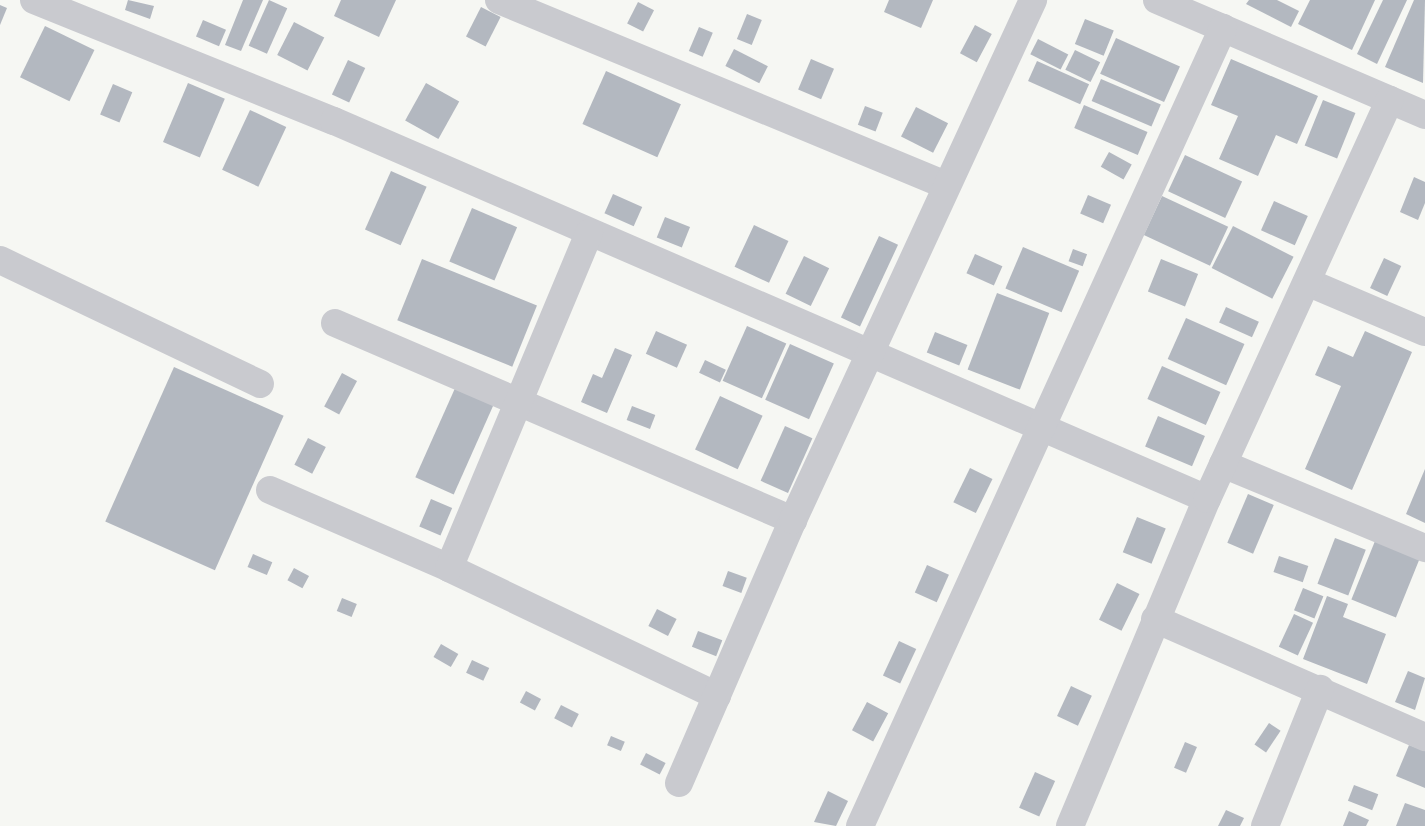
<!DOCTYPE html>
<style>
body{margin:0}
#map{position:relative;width:1425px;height:826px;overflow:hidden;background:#f6f7f3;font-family:"Noto Sans",sans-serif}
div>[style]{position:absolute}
.building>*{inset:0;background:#b3b8c0;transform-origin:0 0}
.street>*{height:28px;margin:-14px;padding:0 14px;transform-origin:14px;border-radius:14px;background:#c9cacf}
span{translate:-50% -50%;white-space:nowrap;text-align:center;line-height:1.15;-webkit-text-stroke:5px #fff;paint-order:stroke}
</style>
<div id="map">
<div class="building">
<div style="clip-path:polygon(128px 0,154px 6px,150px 19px,125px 10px)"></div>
<div style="clip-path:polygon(243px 0,263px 0,241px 51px,225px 45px)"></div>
<div style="left:269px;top:0;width:20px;height:50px;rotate:24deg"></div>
<div style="clip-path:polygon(341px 0,396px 0,379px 37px,334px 16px)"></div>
<div style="clip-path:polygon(889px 0,933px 0,921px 28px,884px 12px)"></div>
<div style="clip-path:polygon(1249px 0,1277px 0,1299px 11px,1291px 27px,1246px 4px)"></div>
<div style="clip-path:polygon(1310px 0,1375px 0,1352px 50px,1298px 24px)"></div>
<div style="clip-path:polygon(1383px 0,1407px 0,1377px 64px,1357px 54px)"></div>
<div style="clip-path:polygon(1414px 0,1425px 0,1423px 83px,1385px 67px)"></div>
<div style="left:638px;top:2px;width:18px;height:24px;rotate:27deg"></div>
<div style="clip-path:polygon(0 5px,7px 8px,0 25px)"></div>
<div style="left:481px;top:7px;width:22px;height:33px;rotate:27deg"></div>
<div style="left:747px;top:14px;width:16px;height:27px;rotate:22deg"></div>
<div style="left:1085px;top:19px;width:31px;height:27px;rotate:22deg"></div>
<div style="left:203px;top:20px;width:25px;height:18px;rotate:23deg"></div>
<div style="left:294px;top:22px;width:34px;height:37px;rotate:27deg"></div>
<div style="left:975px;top:25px;width:19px;height:32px;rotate:28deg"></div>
<div style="left:45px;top:26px;width:55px;height:57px;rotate:26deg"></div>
<div style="left:699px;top:27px;width:15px;height:26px;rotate:23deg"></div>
<div style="left:1116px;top:38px;width:70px;height:39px;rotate:24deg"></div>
<div style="left:1038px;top:39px;width:34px;height:17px;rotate:27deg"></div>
<div style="left:734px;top:49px;width:38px;height:19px;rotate:27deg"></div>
<div style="left:1075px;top:50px;width:28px;height:22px;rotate:26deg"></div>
<div style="left:811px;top:59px;width:25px;height:33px;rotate:23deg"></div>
<div style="clip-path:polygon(1231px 59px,1318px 96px,1297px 144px,1276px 135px,1258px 176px,1219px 159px,1238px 116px,1211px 105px)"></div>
<div style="left:348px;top:60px;width:19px;height:38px;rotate:25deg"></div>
<div style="left:1037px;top:61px;width:57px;height:22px;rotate:24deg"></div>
<div style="left:606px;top:71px;width:82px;height:58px;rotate:24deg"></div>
<div style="left:1101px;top:79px;width:65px;height:24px;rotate:23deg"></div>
<div style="left:188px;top:83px;width:40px;height:64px;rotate:23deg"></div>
<div style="left:426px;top:83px;width:38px;height:43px;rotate:29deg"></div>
<div style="left:113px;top:84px;width:21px;height:33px;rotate:23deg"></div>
<div style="left:1323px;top:100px;width:35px;height:49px;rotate:22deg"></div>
<div style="left:1084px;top:105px;width:69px;height:25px;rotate:23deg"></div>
<div style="left:865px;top:106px;width:19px;height:20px;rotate:21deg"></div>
<div style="left:916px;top:107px;width:36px;height:33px;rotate:27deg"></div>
<div style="left:250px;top:110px;width:40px;height:66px;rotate:25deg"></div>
<div style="left:1109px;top:152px;width:26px;height:17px;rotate:29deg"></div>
<div style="left:1185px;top:155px;width:63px;height:40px;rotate:25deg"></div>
<div style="left:391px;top:171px;width:39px;height:64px;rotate:24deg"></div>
<div style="clip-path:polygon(1414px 177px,1425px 182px,1425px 203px,1418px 220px,1400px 212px)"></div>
<div style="left:613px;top:194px;width:32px;height:21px;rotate:24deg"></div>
<div style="left:1088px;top:195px;width:25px;height:20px;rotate:23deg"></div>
<div style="left:1162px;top:196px;width:73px;height:43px;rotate:25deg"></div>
<div style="left:1274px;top:201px;width:37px;height:32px;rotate:24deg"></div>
<div style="left:472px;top:208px;width:49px;height:58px;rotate:23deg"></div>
<div style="left:665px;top:217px;width:27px;height:22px;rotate:22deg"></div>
<div style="left:754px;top:225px;width:38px;height:46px;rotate:25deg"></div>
<div style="left:1233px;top:226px;width:68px;height:47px;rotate:27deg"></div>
<div style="left:879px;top:236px;width:21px;height:90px;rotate:25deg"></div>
<div style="left:1023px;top:247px;width:61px;height:45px;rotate:23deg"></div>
<div style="left:1073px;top:249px;width:15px;height:13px;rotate:20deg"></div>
<div style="left:975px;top:254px;width:30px;height:21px;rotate:24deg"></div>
<div style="left:804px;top:256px;width:28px;height:42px;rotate:26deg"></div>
<div style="left:1384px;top:258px;width:19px;height:33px;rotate:25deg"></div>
<div style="left:422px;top:259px;width:124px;height:66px;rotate:22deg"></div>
<div style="left:1161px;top:259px;width:40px;height:35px;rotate:22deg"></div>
<div style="left:997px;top:293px;width:56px;height:82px;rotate:21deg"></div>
<div style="left:1226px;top:307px;width:36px;height:17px;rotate:24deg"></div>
<div style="left:1186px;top:318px;width:64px;height:45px;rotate:24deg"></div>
<div style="left:747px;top:326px;width:43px;height:60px;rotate:24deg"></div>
<div style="left:656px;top:331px;width:34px;height:25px;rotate:24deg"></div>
<div style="clip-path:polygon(1365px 331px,1412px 352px,1352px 490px,1305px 469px,1341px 386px,1315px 375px,1328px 346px,1353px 357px)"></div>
<div style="left:935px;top:332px;width:35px;height:22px;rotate:22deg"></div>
<div style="left:790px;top:344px;width:48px;height:61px;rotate:24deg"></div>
<div style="clip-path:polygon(615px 348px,632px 355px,607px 413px,581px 402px,593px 374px,602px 378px)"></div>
<div style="left:705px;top:360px;width:23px;height:14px;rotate:25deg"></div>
<div style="left:1162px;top:366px;width:64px;height:36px;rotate:24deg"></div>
<div style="left:174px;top:367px;width:120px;height:169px;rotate:24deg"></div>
<div style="left:342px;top:373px;width:17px;height:38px;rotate:28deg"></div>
<div style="left:456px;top:386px;width:42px;height:100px;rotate:24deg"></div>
<div style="left:720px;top:396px;width:47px;height:59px;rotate:25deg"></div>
<div style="left:632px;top:406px;width:25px;height:15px;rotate:21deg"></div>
<div style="left:1158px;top:416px;width:51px;height:33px;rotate:23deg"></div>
<div style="left:785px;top:426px;width:30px;height:60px;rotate:24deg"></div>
<div style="left:308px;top:438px;width:20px;height:30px;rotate:27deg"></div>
<div style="left:970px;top:468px;width:25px;height:38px;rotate:26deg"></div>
<div style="clip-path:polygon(1425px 469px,1425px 523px,1406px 514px)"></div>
<div style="left:1248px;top:494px;width:28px;height:53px;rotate:23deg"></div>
<div style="left:431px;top:499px;width:23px;height:30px;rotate:23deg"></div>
<div style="left:1137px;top:517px;width:31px;height:38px;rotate:22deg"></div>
<div style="left:1335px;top:538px;width:33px;height:49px;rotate:21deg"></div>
<div style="left:1375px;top:541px;width:48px;height:63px;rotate:22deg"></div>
<div style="left:253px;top:554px;width:21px;height:14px;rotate:23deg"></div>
<div style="left:1279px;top:556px;width:31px;height:17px;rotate:19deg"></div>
<div style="left:927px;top:565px;width:24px;height:30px;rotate:24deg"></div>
<div style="left:294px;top:568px;width:17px;height:14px;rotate:28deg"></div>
<div style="left:728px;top:571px;width:20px;height:16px;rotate:20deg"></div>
<div style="left:1117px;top:583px;width:25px;height:41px;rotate:26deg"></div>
<div style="left:1303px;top:588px;width:22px;height:24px;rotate:22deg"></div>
<div style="clip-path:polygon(1327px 596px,1348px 604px,1343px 617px,1386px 634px,1367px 684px,1303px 659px)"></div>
<div style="left:342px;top:598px;width:16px;height:14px;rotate:22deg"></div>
<div style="left:657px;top:609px;width:22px;height:19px;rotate:27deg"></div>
<div style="left:1294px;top:614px;width:21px;height:36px;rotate:25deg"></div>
<div style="left:698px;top:631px;width:26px;height:17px;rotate:21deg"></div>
<div style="left:899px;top:641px;width:19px;height:38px;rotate:25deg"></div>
<div style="left:441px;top:644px;width:20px;height:15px;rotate:30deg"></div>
<div style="left:472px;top:660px;width:19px;height:14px;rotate:25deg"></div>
<div style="clip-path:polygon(1408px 671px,1425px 678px,1415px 710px,1395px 702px)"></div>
<div style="left:1071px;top:686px;width:23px;height:33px;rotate:25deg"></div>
<div style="left:526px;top:691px;width:17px;height:13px;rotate:28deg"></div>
<div style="left:867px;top:702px;width:24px;height:32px;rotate:28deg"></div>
<div style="left:561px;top:705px;width:20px;height:15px;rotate:27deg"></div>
<div style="left:1269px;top:723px;width:14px;height:26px;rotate:34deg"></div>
<div style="left:611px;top:736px;width:15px;height:10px;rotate:23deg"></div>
<div style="left:1185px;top:742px;width:13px;height:28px;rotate:23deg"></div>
<div style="clip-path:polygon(1409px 745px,1425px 751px,1425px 788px,1396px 776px)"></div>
<div style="left:646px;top:753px;width:22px;height:13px;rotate:27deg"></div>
<div style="left:1035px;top:772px;width:22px;height:39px;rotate:24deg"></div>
<div style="left:1354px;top:785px;width:26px;height:17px;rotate:21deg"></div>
<div style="clip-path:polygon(828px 791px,848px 801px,836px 826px,814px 822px)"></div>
<div style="clip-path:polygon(1405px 803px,1425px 810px,1425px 826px,1396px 826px)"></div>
<div style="clip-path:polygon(1226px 810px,1244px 818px,1240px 826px,1218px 826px)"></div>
<div style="clip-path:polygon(1349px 811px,1369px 820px,1366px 826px,1343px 826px)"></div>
</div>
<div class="street">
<div style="left:34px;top:0;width:323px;rotate:22deg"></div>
<div style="left:334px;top:121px;width:951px;rotate:23.41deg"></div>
<div style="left:499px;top:0;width:484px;rotate:22.5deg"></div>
<div style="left:1157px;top:0;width:292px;rotate:23.2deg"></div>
<div style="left:0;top:260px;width:288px;rotate:25.5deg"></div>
<div style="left:1307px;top:282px;width:128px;rotate:23deg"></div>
<div style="left:335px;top:323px;width:499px;rotate:23.3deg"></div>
<div style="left:1223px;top:464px;width:219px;rotate:22.6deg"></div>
<div style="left:270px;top:490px;width:195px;rotate:23.5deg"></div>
<div style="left:449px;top:568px;width:297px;rotate:25.5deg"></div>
<div style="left:449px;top:568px;width:363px;rotate:-67.3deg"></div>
<div style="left:1155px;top:619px;width:295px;rotate:23.6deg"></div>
<div style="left:679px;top:783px;width:287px;rotate:-66.6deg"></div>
<div style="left:793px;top:520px;width:573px;rotate:-65.22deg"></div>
<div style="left:860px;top:826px;width:877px;rotate:-65.54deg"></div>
<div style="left:1070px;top:826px;width:355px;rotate:-67.3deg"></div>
<div style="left:1207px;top:499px;width:439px;rotate:-65.4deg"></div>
<div style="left:1265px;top:826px;width:148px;rotate:-68.1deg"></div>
</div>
</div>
